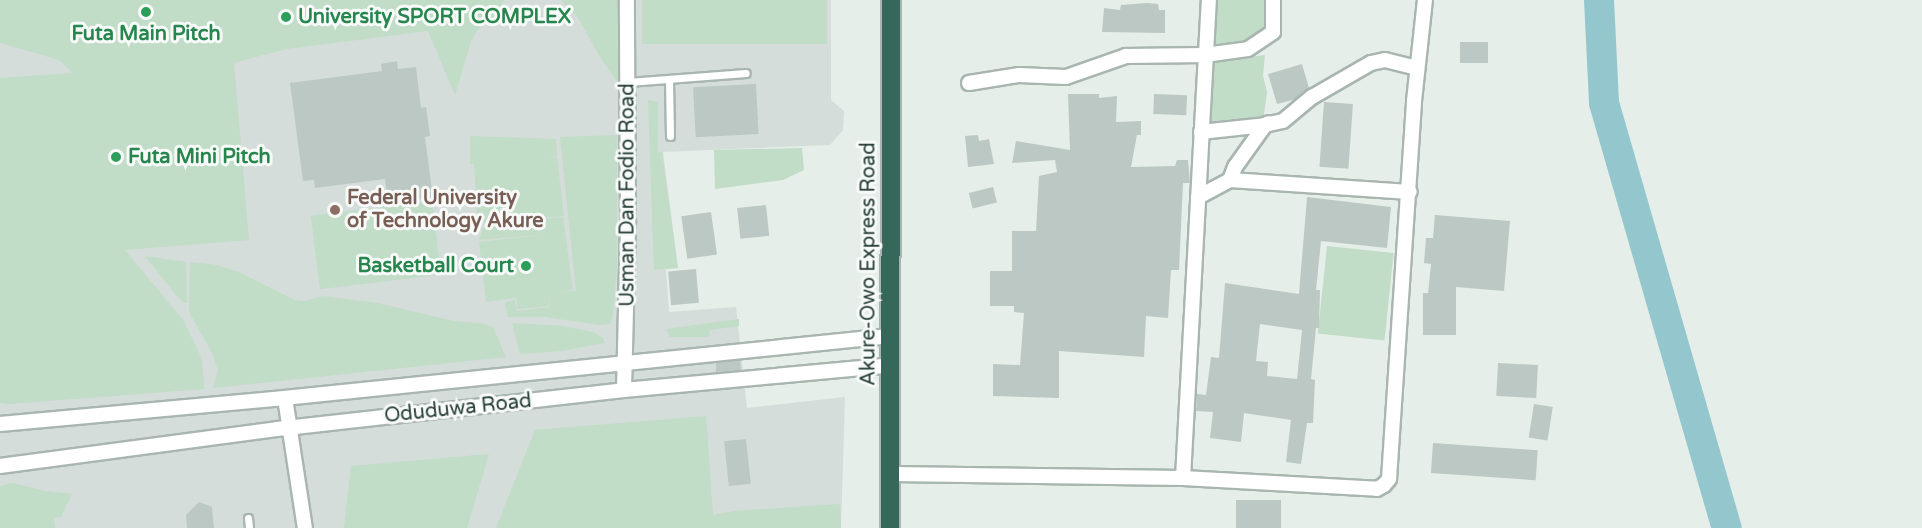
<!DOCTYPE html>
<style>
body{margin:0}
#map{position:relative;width:1922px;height:528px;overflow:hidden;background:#e6eeea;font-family:"Varela Round",sans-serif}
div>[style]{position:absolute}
.built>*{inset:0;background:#d4ddd9}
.green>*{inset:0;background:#c1dcc7;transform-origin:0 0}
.river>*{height:30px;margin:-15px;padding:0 15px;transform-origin:15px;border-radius:15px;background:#94c7cd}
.building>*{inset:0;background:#bcc8c3;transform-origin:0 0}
.roads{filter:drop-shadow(2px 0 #a9b6b0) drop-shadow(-2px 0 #a9b6b0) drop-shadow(0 2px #a9b6b0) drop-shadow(0 -2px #a9b6b0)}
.lane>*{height:7px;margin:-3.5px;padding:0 3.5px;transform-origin:3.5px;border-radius:3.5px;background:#fff}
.street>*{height:14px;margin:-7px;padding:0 7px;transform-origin:7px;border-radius:7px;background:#fff}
.highway>*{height:18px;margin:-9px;padding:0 9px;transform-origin:9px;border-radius:9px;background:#35685a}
.dots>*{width:16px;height:16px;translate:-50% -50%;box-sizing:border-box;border:3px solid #f7faf8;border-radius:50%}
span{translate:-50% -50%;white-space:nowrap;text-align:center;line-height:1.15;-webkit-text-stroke:6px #f7faf8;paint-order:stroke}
.leisure-label{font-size:20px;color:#27864d;font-weight:700}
.left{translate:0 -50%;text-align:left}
.right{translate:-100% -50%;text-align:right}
.street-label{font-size:20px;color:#263e36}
.education-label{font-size:20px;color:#785e54;font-weight:700}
</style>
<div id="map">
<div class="built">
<div style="clip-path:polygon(0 0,831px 0,831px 100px,844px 111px,843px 130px,830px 145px,663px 152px,678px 268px,666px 269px,669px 312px,736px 307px,747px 408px,845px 397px,841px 528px,0 528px)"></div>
</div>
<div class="green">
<div style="clip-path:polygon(0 0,504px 0,492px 22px,479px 28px,471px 41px,455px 95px,428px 31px,286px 49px,234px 63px,249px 240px,125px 250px,183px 320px,202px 359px,204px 389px,9px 404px,0 403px,0 78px,73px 73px,59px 60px,0 43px)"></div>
<div style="clip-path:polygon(561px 0,621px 0,620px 86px,600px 57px,577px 16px)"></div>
<div style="left:642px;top:0;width:185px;height:44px"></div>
<div style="clip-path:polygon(1214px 0,1270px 0,1270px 32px,1247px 46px,1210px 52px)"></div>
<div style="clip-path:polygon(1265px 55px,1263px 76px,1267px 92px,1263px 121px,1205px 129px,1208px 62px)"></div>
<div style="clip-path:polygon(648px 100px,658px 102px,658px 153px,662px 152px,678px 268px,654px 270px)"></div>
<div style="clip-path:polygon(617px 135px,617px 266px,613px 316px,610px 324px,600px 325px,545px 317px,508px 317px,505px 302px,515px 300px,517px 311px,550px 307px,549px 293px,549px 306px,518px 309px,516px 298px,486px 302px,479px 242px,549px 234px,479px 240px,485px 224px,563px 217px,573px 290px,559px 292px,576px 291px,560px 137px)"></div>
<div style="clip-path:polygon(470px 136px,556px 139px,557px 156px,547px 158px,557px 157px,564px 216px,478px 223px,474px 164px,470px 164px)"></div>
<div style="clip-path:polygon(802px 148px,804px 170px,783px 180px,715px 189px,714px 150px)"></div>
<div style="left:432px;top:201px;width:74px;height:122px;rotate:83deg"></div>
<div style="left:1327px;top:246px;width:67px;height:88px;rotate:6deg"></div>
<div style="clip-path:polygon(145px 256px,186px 262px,187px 303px,184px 303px,176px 295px)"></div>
<div style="clip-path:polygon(190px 262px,217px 265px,239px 272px,295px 300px,305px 301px,322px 296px,377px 303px,454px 321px,485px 324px,493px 327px,506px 357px,213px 388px,218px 370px,212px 353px,189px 312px)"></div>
<div style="clip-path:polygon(739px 319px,739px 326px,710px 330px,709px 337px,670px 337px,666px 329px)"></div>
<div style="clip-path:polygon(512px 323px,563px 326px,593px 332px,603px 338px,605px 343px,561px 351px,520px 354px)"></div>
<div style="clip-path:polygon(706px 416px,713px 515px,734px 511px,840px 504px,841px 528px,496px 528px,535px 430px)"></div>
<div style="clip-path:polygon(489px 454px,467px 528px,344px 528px,351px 466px)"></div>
<div style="clip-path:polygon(13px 483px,45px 491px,72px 494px,61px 517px,54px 518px,55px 528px,0 528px,0 486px)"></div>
</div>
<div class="river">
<div style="left:1599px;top:0;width:103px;rotate:87.2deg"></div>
<div style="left:1604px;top:103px;width:442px;rotate:73.9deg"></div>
</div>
<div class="building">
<div style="clip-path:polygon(1147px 3px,1158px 4px,1159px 10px,1165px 10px,1165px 33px,1102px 32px,1104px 8px,1120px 10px,1121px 5px)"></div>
<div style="left:1488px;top:42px;width:21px;height:28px;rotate:90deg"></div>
<div style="clip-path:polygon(397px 61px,398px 69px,416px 67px,421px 108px,426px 107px,430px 136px,425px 137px,433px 198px,388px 203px,385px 179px,315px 188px,314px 180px,303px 181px,290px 83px,382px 71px,381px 64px)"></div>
<div style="clip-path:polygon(1302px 64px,1309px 88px,1296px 99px,1277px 104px,1268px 74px)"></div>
<div style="left:756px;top:84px;width:50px;height:63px;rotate:87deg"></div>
<div style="clip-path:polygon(1068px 94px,1099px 94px,1099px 98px,1117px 96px,1116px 122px,1141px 121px,1141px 135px,1137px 135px,1131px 167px,1175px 166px,1177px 160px,1188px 160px,1190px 183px,1183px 183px,1179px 270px,1171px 270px,1168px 318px,1146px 316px,1144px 357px,1059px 351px,1059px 398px,993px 396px,993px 364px,1020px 365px,1024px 313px,1014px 312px,1014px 306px,990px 306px,990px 271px,1012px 271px,1012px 231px,1036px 231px,1039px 176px,1057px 172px,1055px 160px,1012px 163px,1016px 141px,1070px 150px)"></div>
<div style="left:1154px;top:94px;width:33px;height:20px;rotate:2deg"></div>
<div style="left:1324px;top:102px;width:29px;height:65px;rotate:4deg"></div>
<div style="clip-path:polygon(978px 135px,979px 141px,989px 139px,994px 164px,968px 167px,965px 136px)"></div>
<div style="left:993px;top:187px;width:16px;height:25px;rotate:76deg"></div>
<div style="clip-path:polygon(evenodd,1307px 197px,1391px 207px,1387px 248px,1321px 241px,1316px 290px,1320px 290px,1319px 328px,1316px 328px,1311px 379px,1315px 380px,1313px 423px,1307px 423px,1301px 464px,1286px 462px,1291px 420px,1244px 413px,1241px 442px,1210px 438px,1213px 412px,1196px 411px,1197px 394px,1206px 395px,1211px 357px,1219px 358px,1225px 283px,1299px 294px,1307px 197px,1260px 324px,1302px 330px,1297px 379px,1267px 376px,1268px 362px,1256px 361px,1260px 324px)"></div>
<div style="left:766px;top:205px;width:31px;height:29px;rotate:84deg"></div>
<div style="left:711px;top:212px;width:43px;height:30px;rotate:82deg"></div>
<div style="clip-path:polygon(1435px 215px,1510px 221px,1504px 291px,1456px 287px,1456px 335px,1423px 335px,1423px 293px,1428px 293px,1431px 264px,1424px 263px,1426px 238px,1433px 238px)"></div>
<div style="left:696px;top:269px;width:34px;height:28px;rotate:85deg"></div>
<div style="clip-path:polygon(740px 360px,741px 370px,716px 372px,716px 363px)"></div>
<div style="left:1498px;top:363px;width:40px;height:33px;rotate:3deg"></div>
<div style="left:1534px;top:404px;width:19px;height:34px;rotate:9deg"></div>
<div style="left:746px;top:439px;width:45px;height:22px;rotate:84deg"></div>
<div style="left:1433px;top:443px;width:105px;height:30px;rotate:4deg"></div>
<div style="left:1281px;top:500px;width:28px;height:45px;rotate:90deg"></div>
<div style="clip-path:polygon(199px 502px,212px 507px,214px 528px,187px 528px,186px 515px)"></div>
</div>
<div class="roads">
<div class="lane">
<div style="left:669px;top:79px;width:57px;rotate:89deg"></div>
<div style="left:628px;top:82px;width:118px;rotate:-4.4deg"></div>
<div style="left:248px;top:518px;width:10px;rotate:84deg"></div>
</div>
<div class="street">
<div style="left:969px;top:83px;width:51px;rotate:-9.1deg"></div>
<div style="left:1019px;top:75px;width:47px;rotate:2.4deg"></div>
<div style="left:1066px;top:77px;width:64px;rotate:-19.3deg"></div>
<div style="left:1126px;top:56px;width:79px;rotate:-0.7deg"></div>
<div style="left:1205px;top:55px;width:43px;rotate:-7.9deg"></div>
<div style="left:1248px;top:49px;width:30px;rotate:-34deg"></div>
<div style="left:1273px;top:32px;width:32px;rotate:-90deg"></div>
<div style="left:1201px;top:132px;width:64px;rotate:-6.2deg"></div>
<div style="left:1265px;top:125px;width:4px;rotate:-27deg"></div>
<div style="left:1230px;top:180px;width:14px;rotate:-69deg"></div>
<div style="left:1235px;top:167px;width:52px;rotate:-54.5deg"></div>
<div style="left:1265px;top:125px;width:18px;rotate:-13deg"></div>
<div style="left:1283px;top:121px;width:38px;rotate:-40deg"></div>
<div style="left:1312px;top:97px;width:68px;rotate:-30deg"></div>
<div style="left:1371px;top:63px;width:14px;rotate:-12deg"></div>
<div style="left:1385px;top:60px;width:33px;rotate:14deg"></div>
<div style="left:1198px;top:197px;width:36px;rotate:-28deg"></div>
<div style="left:1230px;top:180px;width:180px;rotate:3.8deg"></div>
<div style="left:624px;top:390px;width:169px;rotate:-88.6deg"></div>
<div style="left:628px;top:221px;width:221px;rotate:-90.3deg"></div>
<div style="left:285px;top:398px;width:132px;rotate:81.3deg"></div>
<div style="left:0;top:424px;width:275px;rotate:-5.2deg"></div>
<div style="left:274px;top:399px;width:619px;rotate:-5.84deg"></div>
<div style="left:0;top:466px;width:279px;rotate:-7.6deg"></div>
<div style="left:277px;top:429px;width:349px;rotate:-6.4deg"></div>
<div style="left:624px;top:390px;width:268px;rotate:-5.3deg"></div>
<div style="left:892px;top:474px;width:291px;rotate:0.8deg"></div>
<div style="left:1183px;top:478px;width:194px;rotate:3.2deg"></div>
<div style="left:1377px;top:489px;width:8px;rotate:-30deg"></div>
<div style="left:1384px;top:485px;width:8px;rotate:-50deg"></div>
<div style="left:1389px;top:479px;width:379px;rotate:-86.2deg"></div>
<div style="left:1414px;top:101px;width:102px;rotate:-83.8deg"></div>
<div style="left:1183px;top:478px;width:479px;rotate:-86.9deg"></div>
</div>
<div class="highway">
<div style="left:890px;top:528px;width:528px;rotate:-89.89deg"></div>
</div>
</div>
<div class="dots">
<div style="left:146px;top:12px;background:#2e9e5b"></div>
<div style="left:286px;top:17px;background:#2e9e5b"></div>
<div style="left:116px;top:157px;background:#2e9e5b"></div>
<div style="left:335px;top:210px;background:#8d6e63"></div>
<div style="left:526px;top:266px;background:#2e9e5b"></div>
</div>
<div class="leisure-label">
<span class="left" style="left:298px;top:17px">University SPORT COMPLEX</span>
<span style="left:146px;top:34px">Futa Main Pitch</span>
<span class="left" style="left:128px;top:157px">Futa Mini Pitch</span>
<span class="right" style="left:514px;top:266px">Basketball Court</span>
</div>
<div class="street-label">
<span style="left:628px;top:195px;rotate:-90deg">Usman Dan Fodio Road</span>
<span style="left:869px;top:264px;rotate:-90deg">Akure-Owo Express Road</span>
<span style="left:458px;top:409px;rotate:-6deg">Oduduwa Road</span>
</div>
<div class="education-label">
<span class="left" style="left:347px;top:210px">Federal University<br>of Technology Akure</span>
</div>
</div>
